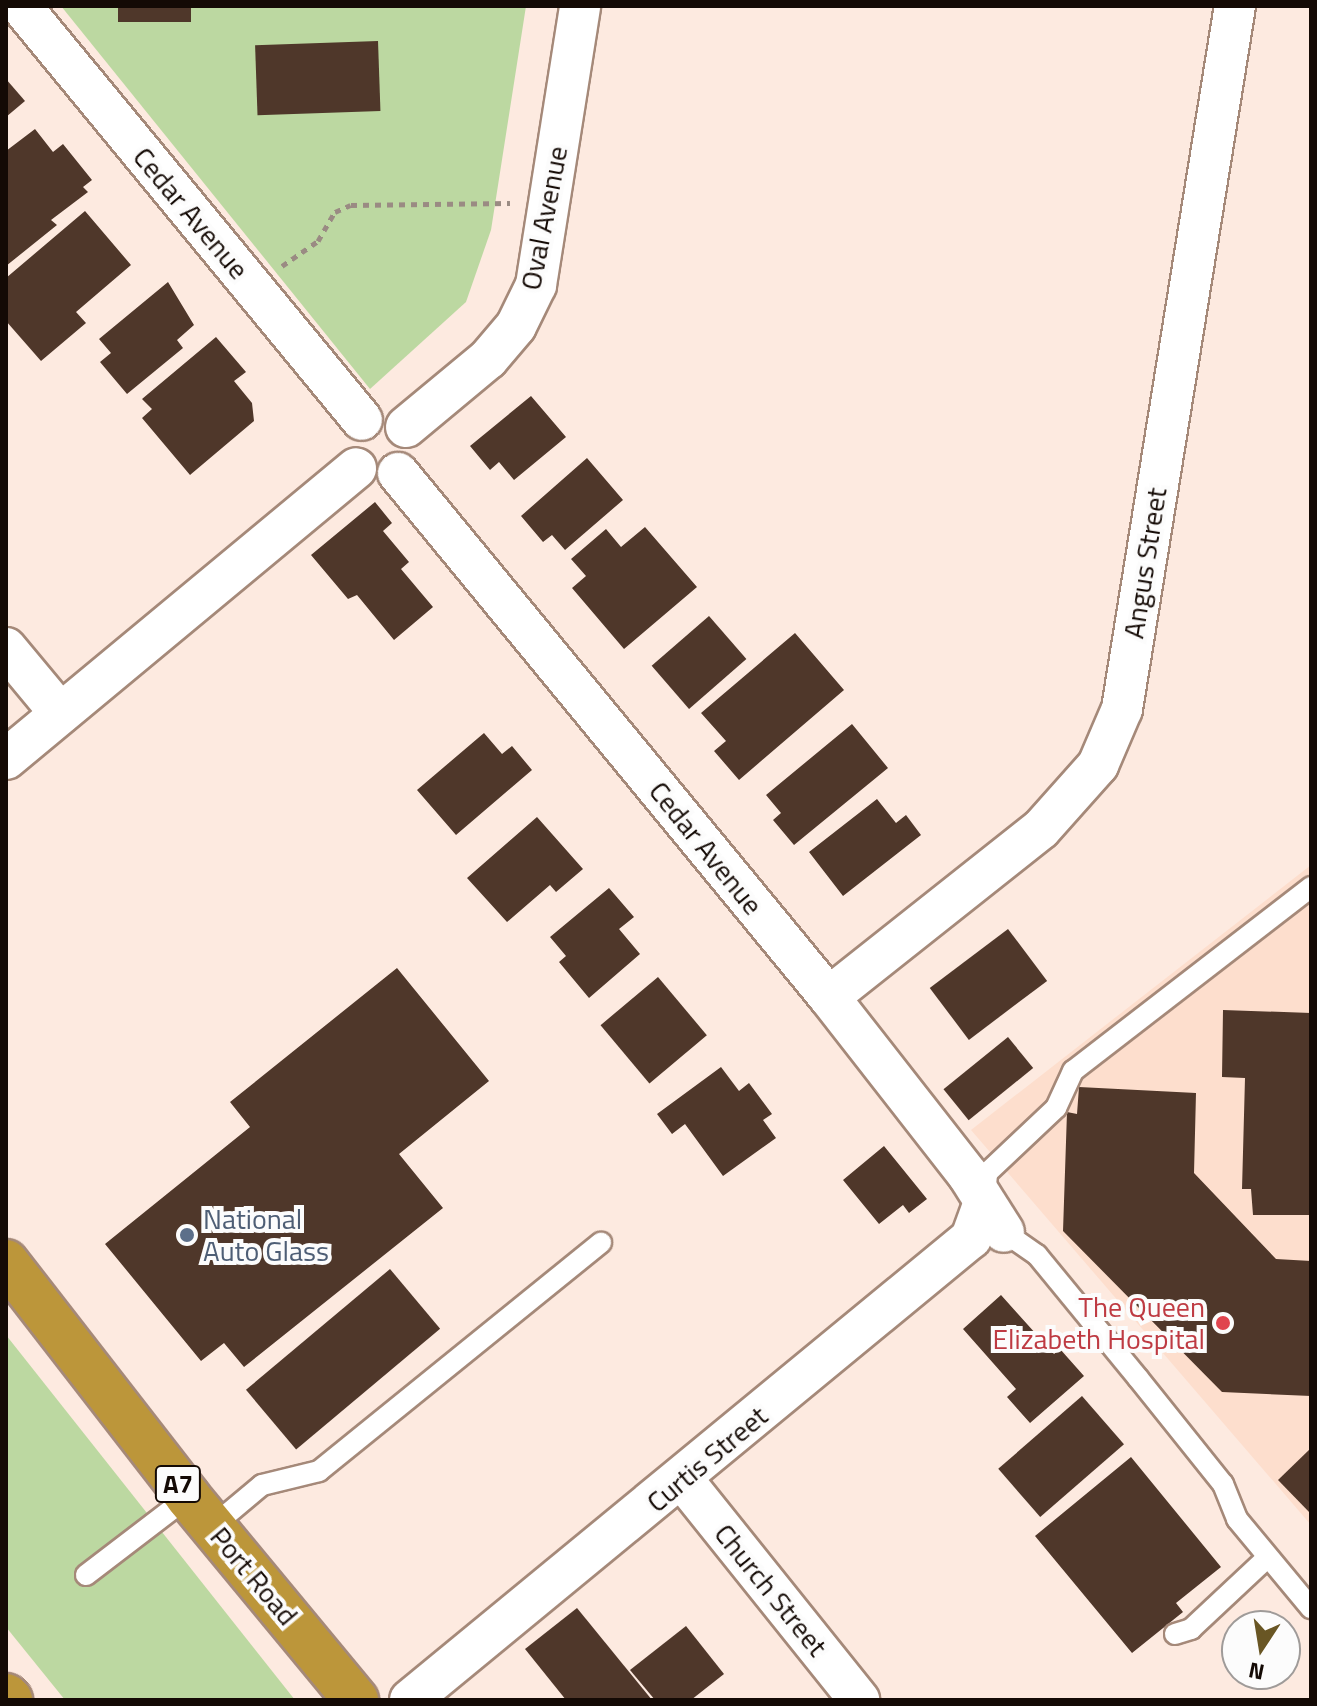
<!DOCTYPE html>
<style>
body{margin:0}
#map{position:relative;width:1317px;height:1706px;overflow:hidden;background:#fdeae0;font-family:"Titillium Web",sans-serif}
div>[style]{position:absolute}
.built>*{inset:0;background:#fddecd}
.green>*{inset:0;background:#bcd8a1}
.building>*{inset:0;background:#4f372a;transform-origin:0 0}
.path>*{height:5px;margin-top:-2.5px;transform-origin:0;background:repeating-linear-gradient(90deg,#9a8b83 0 6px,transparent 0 12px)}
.roads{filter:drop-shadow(2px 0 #a58979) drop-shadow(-2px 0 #a58979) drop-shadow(0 2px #a58979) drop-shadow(0 -2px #a58979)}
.lane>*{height:20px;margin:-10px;padding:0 10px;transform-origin:10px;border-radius:10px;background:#fff}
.street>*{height:40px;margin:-20px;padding:0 20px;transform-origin:20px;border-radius:20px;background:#fff}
.highway>*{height:44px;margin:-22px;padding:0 22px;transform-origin:22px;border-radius:22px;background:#bc963a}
.dots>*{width:22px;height:22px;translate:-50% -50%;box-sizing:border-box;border:4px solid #fcfcfc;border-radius:50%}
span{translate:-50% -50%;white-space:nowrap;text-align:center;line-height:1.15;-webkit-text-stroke:8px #fcfcfc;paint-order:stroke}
.shield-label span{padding:2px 6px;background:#fcfcfc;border:2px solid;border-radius:6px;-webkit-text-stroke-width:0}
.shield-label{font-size:26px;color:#140a05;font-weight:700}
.street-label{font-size:28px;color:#140a05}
.service-label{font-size:28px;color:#4e5e75}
.left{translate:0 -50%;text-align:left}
.health-label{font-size:28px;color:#be3a42}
.right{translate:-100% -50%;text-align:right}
.frame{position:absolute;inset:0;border:8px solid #140a05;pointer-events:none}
.north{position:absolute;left:1221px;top:1610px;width:80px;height:80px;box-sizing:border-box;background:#fcfcfc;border:2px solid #9f9b99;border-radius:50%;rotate:192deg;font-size:22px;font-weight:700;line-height:32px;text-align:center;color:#140a05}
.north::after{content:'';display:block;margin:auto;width:28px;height:36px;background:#695624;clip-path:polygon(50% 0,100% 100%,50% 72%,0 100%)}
</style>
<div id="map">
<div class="built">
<div style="clip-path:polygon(1311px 865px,1311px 1525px,971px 1130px)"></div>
</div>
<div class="green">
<div style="clip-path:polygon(61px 6px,526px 6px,491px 230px,466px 302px,370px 389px)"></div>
<div style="clip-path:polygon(6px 1335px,295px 1700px,65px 1700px,6px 1627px)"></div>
</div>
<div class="building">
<div style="left:118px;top:6px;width:73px;height:16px"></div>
<div style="left:378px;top:41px;width:70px;height:123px;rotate:88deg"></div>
<div style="clip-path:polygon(6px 79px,25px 101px,6px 117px)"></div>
<div style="clip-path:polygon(35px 129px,53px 152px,63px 144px,92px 180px,83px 187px,88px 192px,51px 220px,57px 225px,6px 266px,6px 151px)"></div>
<div style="clip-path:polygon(85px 211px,131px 265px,76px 312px,86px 323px,41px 361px,6px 321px,6px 278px)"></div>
<div style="clip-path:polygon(168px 282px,194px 325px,177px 340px,183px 348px,127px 394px,100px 362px,111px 353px,99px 339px)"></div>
<div style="clip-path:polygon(216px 337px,246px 372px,234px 381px,252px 403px,254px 421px,190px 475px,142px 418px,152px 409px,142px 399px)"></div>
<div style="clip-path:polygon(531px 396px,566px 437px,514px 480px,499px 462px,490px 470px,470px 446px)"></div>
<div style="clip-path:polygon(587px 458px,623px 500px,565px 550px,552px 535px,543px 542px,521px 516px)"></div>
<div style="clip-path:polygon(375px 502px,392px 523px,383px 531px,409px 562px,401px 569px,433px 607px,394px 640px,357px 595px,348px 599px,311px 555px)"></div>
<div style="clip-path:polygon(645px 527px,697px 587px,624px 649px,572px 588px,586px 576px,571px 559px,606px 529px,621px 547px)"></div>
<div style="left:709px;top:616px;width:57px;height:76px;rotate:49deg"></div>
<div style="clip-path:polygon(795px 633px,844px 690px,739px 780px,714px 751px,726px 741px,701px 713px)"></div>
<div style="clip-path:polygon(852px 724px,888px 768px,794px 845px,773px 820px,781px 813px,766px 795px)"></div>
<div style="clip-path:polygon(484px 733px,502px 754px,512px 746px,532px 770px,456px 835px,417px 790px)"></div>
<div style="clip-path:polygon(877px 799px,896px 823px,906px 815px,921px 835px,843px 896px,809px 852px)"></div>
<div style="clip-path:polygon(537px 817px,583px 869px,556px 892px,550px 885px,507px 922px,467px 878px)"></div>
<div style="clip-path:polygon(609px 888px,634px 917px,619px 929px,640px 954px,589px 998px,559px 962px,566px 956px,550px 937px)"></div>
<div style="left:1008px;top:929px;width:65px;height:98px;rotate:53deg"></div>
<div style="clip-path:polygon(397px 968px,489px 1081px,399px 1154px,443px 1208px,244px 1367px,224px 1343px,201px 1361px,105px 1244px,250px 1127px,230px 1102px)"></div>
<div style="left:658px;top:977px;width:76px;height:75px;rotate:50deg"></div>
<div style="clip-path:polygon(1223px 1010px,1311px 1013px,1311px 1215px,1253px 1215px,1251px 1189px,1242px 1189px,1245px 1078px,1222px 1077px)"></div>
<div style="left:1008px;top:1037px;width:40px;height:83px;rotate:51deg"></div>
<div style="clip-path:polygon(721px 1067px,739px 1091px,749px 1083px,772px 1114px,763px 1120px,776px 1138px,723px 1176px,685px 1124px,672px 1134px,657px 1114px)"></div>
<div style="clip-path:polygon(1079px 1087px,1196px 1093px,1194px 1173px,1276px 1259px,1311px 1261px,1311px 1396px,1222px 1392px,1063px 1231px,1067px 1112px,1077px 1114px)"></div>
<div style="clip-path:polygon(884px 1146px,927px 1199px,909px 1213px,903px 1205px,879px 1224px,843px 1180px)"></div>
<div style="left:390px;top:1269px;width:78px;height:188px;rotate:50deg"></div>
<div style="clip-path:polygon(1001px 1295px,1054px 1354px,1060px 1349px,1084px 1376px,1030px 1423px,1007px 1397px,1016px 1389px,963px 1329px)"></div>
<div style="left:1082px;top:1396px;width:64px;height:111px;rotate:49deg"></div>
<div style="clip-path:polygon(1311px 1448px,1311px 1514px,1278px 1480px)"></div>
<div style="clip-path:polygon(1131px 1457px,1221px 1567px,1176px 1603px,1183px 1612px,1132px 1653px,1035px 1536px)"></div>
<div style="clip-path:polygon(577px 1608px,652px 1700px,566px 1700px,525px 1649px)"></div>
<div style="clip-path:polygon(686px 1626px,724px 1674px,691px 1700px,655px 1700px,630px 1670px)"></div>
</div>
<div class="path">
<div style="left:282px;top:266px;width:44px;rotate:-34.8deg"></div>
<div style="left:318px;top:241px;width:34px;rotate:-60deg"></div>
<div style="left:335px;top:212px;width:17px;rotate:-24deg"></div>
<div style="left:351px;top:205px;width:159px;rotate:-0.7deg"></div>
</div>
<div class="roads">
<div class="lane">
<div style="left:985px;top:1197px;width:24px;rotate:-85deg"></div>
<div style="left:987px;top:1173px;width:95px;rotate:-43.3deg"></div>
<div style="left:1056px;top:1108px;width:41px;rotate:-65.3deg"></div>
<div style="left:1073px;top:1071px;width:301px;rotate:-37.7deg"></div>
<div style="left:1004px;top:1232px;width:40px;rotate:34.9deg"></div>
<div style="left:1037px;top:1255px;width:159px;rotate:50.6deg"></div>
<div style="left:1138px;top:1378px;width:136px;rotate:51.3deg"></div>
<div style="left:1223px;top:1484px;width:38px;rotate:68deg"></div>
<div style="left:1237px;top:1519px;width:116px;rotate:50.3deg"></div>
<div style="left:213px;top:1526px;width:64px;rotate:-39.9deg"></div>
<div style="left:262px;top:1485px;width:59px;rotate:-13.8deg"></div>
<div style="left:319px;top:1471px;width:363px;rotate:-39deg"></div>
<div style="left:86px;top:1575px;width:128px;rotate:-37.4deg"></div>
<div style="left:1175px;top:1634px;width:17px;rotate:-17deg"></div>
<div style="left:1191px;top:1629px;width:105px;rotate:-43.1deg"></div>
</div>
<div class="street">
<div style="left:21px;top:6px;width:536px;rotate:50.52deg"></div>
<div style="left:406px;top:427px;width:107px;rotate:-39.7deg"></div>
<div style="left:488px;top:359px;width:43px;rotate:-49.7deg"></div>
<div style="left:516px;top:326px;width:46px;rotate:-64deg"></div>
<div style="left:536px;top:285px;width:282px;rotate:-81deg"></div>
<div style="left:398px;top:473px;width:678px;rotate:50.56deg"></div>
<div style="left:829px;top:997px;width:226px;rotate:52deg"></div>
<div style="left:968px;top:1175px;width:67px;rotate:57.7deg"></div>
<div style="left:6px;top:648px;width:85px;rotate:50.3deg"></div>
<div style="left:6px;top:759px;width:455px;rotate:-39.7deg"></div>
<div style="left:829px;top:997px;width:270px;rotate:-38.4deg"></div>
<div style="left:1041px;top:829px;width:86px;rotate:-48.3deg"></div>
<div style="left:1098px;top:765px;width:61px;rotate:-66.8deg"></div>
<div style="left:1122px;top:709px;width:712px;rotate:-80.87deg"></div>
<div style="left:683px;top:1480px;width:282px;rotate:51.3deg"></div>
<div style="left:410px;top:1700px;width:727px;rotate:-39.47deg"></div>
<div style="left:971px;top:1238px;width:37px;rotate:-70deg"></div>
</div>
<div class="highway">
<div style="left:6px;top:1262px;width:297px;rotate:52.2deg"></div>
<div style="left:188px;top:1497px;width:264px;rotate:50.4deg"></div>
<div style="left:6px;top:1696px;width:6px;rotate:45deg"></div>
</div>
</div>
<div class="dots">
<div style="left:187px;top:1235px;background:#5c6f8a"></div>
<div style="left:1223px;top:1323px;background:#e0444e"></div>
</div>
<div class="shield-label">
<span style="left:178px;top:1484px">A7</span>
</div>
<div class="street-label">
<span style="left:191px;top:213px;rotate:50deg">Cedar Avenue</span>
<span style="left:544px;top:218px;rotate:-79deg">Oval Avenue</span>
<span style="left:1145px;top:563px;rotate:-81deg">Angus Street</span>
<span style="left:706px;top:848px;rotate:51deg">Cedar Avenue</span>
<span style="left:707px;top:1459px;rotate:-40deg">Curtis Street</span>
<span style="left:254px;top:1576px;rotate:50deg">Port Road</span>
<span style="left:771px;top:1590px;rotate:51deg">Church Street</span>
</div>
<div class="service-label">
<span class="left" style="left:203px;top:1235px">National<br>Auto Glass</span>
</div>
<div class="health-label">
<span class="right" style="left:1205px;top:1323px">The Queen<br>Elizabeth Hospital</span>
</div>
<div class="frame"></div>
<div class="north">N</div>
</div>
